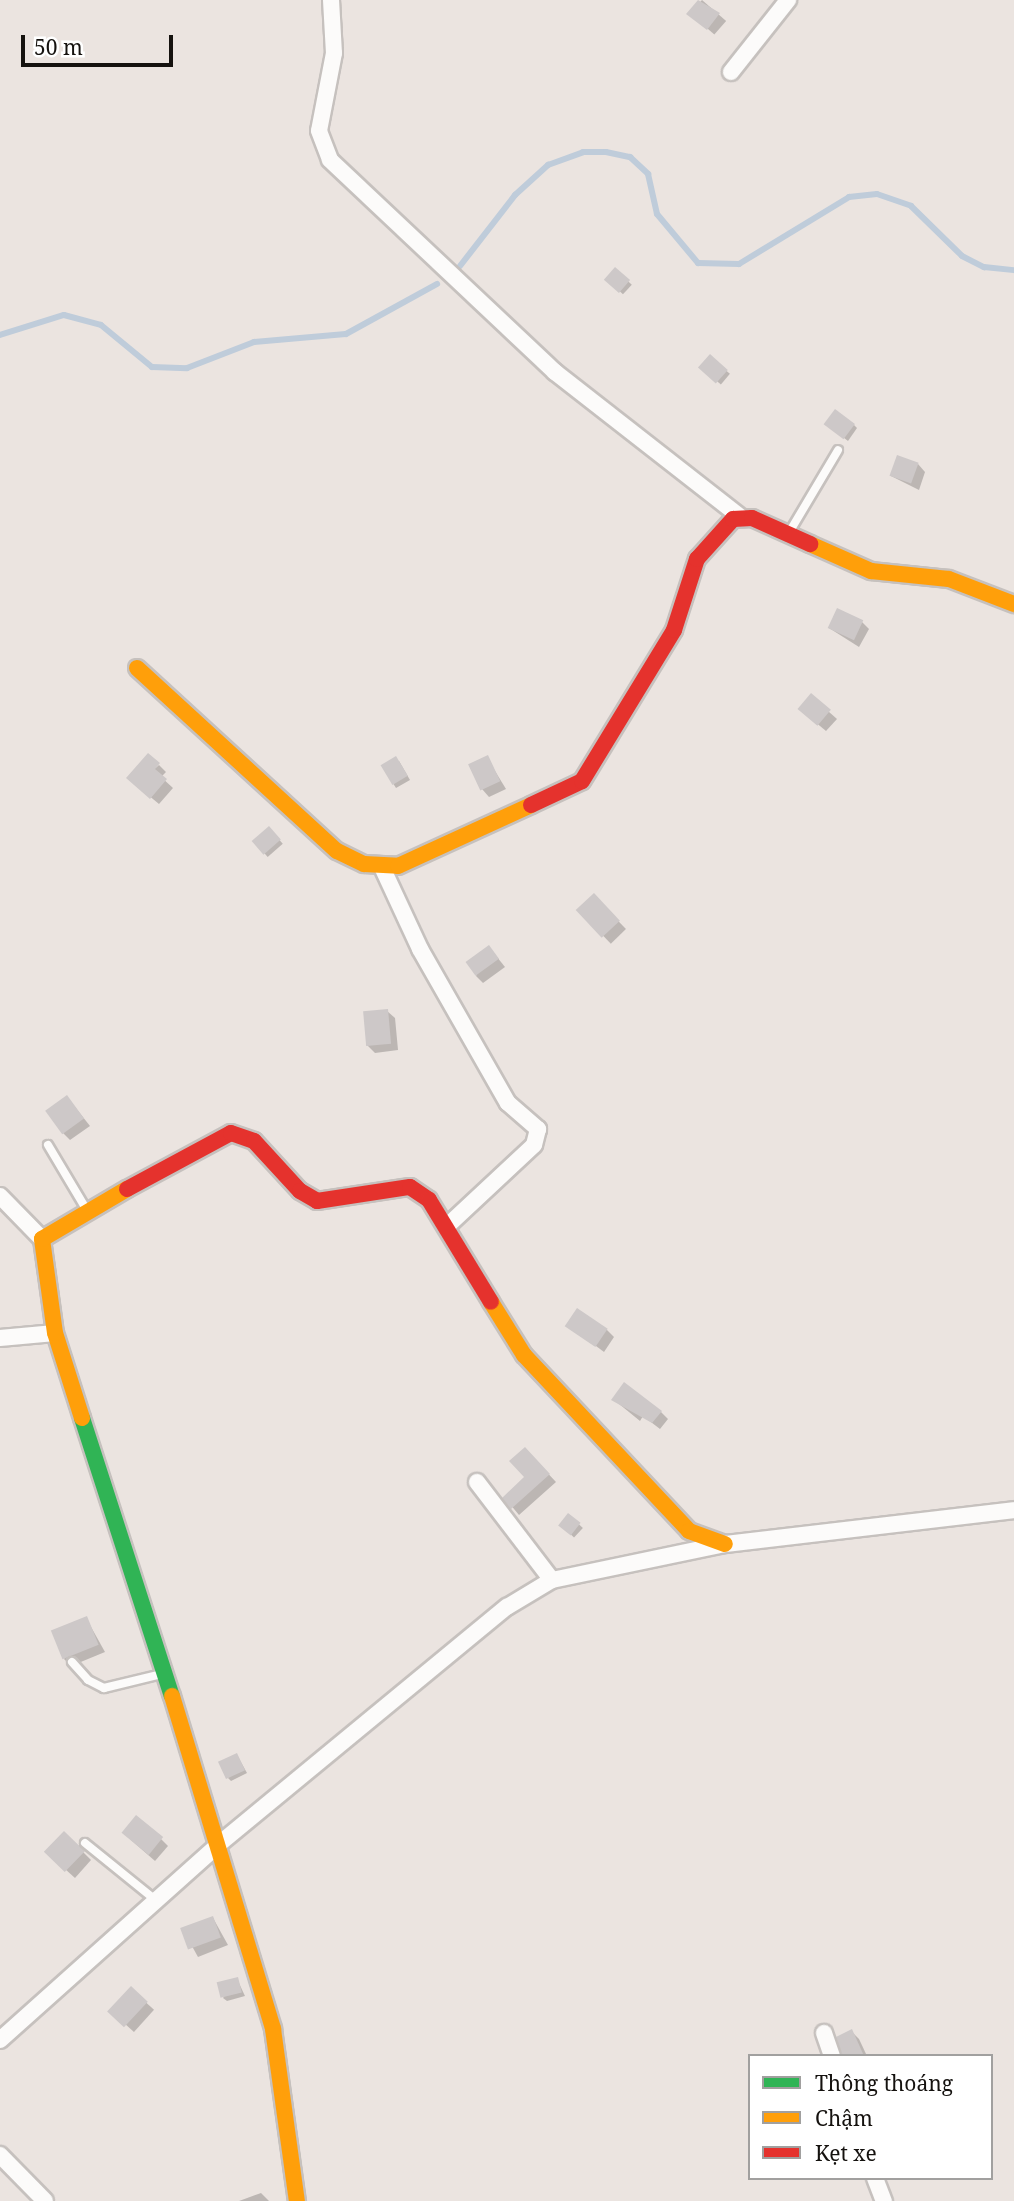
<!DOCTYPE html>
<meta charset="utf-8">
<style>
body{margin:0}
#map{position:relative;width:1014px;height:2201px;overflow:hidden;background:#ebe4e0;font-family:"Noto Serif",serif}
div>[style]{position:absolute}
.shadow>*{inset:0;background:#0003;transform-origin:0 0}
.stream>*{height:6px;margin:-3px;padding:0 3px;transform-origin:3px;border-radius:3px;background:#bfccda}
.building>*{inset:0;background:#cdc8c8;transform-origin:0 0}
.roads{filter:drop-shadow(2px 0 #c6c1be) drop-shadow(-2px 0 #c6c1be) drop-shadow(0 2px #c6c1be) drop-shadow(0 -2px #c6c1be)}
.lane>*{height:8px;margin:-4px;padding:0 4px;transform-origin:4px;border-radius:4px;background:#fcfbfa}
.street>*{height:16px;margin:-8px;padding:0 8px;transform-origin:8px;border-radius:8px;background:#fcfbfa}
.fast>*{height:16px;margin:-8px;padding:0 8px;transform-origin:8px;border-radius:8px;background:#30b455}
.slow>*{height:16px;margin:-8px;padding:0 8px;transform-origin:8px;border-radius:8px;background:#ff9f0a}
.jam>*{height:16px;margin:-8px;padding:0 8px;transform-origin:8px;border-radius:8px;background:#e5322d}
span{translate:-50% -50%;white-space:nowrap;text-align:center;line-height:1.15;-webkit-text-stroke:5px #fff;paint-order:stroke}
.legend{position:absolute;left:748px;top:2054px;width:245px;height:126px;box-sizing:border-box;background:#fff;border:2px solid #a1a09f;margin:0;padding:9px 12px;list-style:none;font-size:21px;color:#15120f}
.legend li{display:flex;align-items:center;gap:14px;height:35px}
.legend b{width:35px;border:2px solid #a1a09f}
.scale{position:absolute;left:21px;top:35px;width:152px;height:32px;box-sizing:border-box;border:4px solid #15120f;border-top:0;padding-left:9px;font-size:21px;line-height:24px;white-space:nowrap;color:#15120f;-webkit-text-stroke:5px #fff;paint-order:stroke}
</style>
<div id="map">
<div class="shadow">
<div style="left:702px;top:0;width:32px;height:18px;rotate:41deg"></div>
<div style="left:615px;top:269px;width:23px;height:13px;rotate:43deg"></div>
<div style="left:710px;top:357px;width:26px;height:14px;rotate:40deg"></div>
<div style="clip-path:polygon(854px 425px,857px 428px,848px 441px,830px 427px)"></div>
<div style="clip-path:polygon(918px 464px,925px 472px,919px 490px,891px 476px)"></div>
<div style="clip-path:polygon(862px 622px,869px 629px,859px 647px,829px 628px)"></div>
<div style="clip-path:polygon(811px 696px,837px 719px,826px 731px,808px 716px)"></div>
<div style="clip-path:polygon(487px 758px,506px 789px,489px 797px,482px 789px)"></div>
<div style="clip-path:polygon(399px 761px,410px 780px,396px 788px,382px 766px)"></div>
<div style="clip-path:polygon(159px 765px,166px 772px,161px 777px,173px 788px,159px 804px,136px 785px)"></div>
<div style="left:269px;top:828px;width:21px;height:20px;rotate:49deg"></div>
<div style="left:594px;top:896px;width:46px;height:21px;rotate:46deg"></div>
<div style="clip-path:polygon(489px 947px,505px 967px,483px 983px,476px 976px)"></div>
<div style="clip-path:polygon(387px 1011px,395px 1018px,398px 1050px,375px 1053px,367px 1045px)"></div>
<div style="clip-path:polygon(67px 1097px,90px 1126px,70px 1140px,63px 1133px)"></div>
<div style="clip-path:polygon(568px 1325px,607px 1330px,614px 1337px,604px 1352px)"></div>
<div style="clip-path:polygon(613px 1399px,661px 1412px,668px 1419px,660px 1429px,643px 1416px,640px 1421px)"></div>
<div style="clip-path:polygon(525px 1449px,556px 1482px,519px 1515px,505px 1498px,526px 1477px)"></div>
<div style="left:569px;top:1515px;width:19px;height:13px;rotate:43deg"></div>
<div style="clip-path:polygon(86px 1618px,105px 1652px,71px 1666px,64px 1659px)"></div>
<div style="clip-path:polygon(237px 1755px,247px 1773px,231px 1781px,228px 1778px)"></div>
<div style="clip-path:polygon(64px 1833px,91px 1860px,75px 1878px,55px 1860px)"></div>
<div style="clip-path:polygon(161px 1839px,168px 1846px,155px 1861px,131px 1840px)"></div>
<div style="clip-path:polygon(213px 1918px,228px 1945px,198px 1957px,183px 1930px)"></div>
<div style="clip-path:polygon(237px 1979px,245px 1996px,227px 2001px,223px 1998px)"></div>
<div style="left:131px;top:1989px;width:31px;height:30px;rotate:42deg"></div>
<div style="clip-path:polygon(852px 2032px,859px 2039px,867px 2056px,844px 2056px)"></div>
<div style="clip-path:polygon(261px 2193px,269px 2201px,239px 2201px)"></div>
</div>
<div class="stream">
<div style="left:460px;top:266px;width:90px;rotate:-52.2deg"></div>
<div style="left:515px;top:195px;width:45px;rotate:-42.3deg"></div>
<div style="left:548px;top:165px;width:37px;rotate:-20deg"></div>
<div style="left:583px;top:152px;width:23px"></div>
<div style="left:606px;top:152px;width:25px;rotate:12deg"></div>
<div style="left:630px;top:157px;width:25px;rotate:43deg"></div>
<div style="left:648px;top:174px;width:41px;rotate:77.3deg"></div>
<div style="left:657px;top:214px;width:64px;rotate:50.1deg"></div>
<div style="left:698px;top:263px;width:41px;rotate:1.4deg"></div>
<div style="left:739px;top:264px;width:129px;rotate:-31.3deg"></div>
<div style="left:849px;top:197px;width:28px;rotate:-6deg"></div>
<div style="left:877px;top:194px;width:36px;rotate:19deg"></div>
<div style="left:911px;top:206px;width:71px;rotate:44.4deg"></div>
<div style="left:962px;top:256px;width:25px;rotate:27deg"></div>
<div style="left:984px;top:267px;width:30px;rotate:6deg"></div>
<div style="left:0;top:335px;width:67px;rotate:-17.4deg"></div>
<div style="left:64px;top:315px;width:38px;rotate:15deg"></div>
<div style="left:101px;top:325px;width:66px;rotate:39.5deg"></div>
<div style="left:152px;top:367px;width:35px;rotate:2deg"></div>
<div style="left:187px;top:368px;width:72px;rotate:-21.2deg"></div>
<div style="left:254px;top:342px;width:92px;rotate:-5deg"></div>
<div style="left:346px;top:334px;width:104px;rotate:-28.8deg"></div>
</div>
<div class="building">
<div style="clip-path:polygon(698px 0,720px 13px,707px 30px,686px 14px)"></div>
<div style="left:615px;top:267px;width:20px;height:17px;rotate:41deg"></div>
<div style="left:710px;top:354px;width:24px;height:18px;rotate:42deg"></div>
<div style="left:835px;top:409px;width:25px;height:19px;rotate:37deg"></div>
<div style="left:897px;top:455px;width:23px;height:22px;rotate:20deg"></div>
<div style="left:837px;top:608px;width:29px;height:22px;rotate:25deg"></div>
<div style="left:811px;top:693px;width:26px;height:21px;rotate:40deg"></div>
<div style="clip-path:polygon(148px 753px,160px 763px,155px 769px,167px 779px,150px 799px,126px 778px)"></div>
<div style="left:488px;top:755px;width:29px;height:22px;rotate:65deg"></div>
<div style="left:396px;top:756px;width:23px;height:18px;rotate:59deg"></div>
<div style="left:269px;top:826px;width:18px;height:23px;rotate:49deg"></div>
<div style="left:594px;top:893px;width:38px;height:25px;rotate:47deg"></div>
<div style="left:489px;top:945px;width:17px;height:29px;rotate:54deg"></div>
<div style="left:388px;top:1009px;width:35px;height:25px;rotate:85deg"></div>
<div style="left:67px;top:1095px;width:29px;height:27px;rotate:54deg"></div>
<div style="left:577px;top:1308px;width:37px;height:22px;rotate:34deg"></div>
<div style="clip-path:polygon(624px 1382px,662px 1411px,652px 1423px,611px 1400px)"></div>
<div style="clip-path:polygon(525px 1447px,550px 1474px,511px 1509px,502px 1498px,524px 1477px,509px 1461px)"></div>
<div style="left:568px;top:1513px;width:16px;height:16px;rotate:38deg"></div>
<div style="left:87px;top:1616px;width:31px;height:39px;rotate:68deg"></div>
<div style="left:237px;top:1753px;width:19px;height:21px;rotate:65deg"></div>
<div style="left:136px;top:1815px;width:35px;height:23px;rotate:39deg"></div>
<div style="left:64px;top:1831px;width:29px;height:29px;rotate:44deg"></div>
<div style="left:213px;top:1916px;width:23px;height:35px;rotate:70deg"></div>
<div style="left:238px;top:1977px;width:16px;height:22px;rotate:76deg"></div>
<div style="left:131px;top:1986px;width:23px;height:35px;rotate:43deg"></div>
<div style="clip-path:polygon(852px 2029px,864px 2056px,842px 2056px,836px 2037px)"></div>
</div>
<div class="roads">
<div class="lane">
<div style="left:790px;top:531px;width:94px;rotate:-59.3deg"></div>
<div style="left:48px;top:1145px;width:72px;rotate:59.2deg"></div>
<div style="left:72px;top:1662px;width:24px;rotate:48deg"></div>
<div style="left:88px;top:1680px;width:18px;rotate:27deg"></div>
<div style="left:104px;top:1688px;width:60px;rotate:-13.6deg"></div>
<div style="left:85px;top:1843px;width:92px;rotate:38.9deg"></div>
</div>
<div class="street">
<div style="left:331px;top:0;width:53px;rotate:86.8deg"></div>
<div style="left:334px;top:53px;width:79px;rotate:100.9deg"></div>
<div style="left:319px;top:131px;width:31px;rotate:69deg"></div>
<div style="left:330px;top:160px;width:309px;rotate:43.3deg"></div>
<div style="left:555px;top:372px;width:234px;rotate:38deg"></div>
<div style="left:731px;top:72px;width:92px;rotate:-51.6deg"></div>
<div style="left:382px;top:867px;width:90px;rotate:65.1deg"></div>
<div style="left:420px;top:949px;width:177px;rotate:60.3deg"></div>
<div style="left:508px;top:1103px;width:40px;rotate:41deg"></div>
<div style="left:538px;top:1129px;width:16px;rotate:104deg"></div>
<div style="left:534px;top:1145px;width:120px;rotate:137deg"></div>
<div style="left:0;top:1196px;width:60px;rotate:45.7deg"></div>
<div style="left:0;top:1338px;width:55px;rotate:-5.2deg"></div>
<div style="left:477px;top:1482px;width:123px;rotate:52.6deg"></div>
<div style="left:824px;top:2033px;width:24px;rotate:71deg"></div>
<div style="left:0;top:2040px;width:294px;rotate:-41.8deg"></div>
<div style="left:219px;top:1844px;width:373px;rotate:-39.5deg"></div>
<div style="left:507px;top:1607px;width:52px;rotate:-31deg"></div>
<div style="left:552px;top:1580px;width:177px;rotate:-11.8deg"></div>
<div style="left:725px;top:1544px;width:291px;rotate:-6.7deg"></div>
<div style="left:0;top:2155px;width:64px;rotate:45.6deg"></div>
<div style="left:875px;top:2178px;width:25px;rotate:69deg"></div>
</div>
<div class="fast">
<div style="left:82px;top:1418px;width:292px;rotate:72.1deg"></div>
</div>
<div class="slow">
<div style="left:810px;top:544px;width:67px;rotate:23.9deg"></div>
<div style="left:871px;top:571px;width:78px;rotate:5.9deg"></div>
<div style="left:949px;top:579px;width:70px;rotate:21deg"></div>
<div style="left:137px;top:668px;width:271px;rotate:42.5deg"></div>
<div style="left:337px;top:851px;width:30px;rotate:26deg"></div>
<div style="left:364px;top:864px;width:34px;rotate:3deg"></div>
<div style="left:398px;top:866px;width:146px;rotate:-24.6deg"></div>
<div style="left:491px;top:1302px;width:62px;rotate:58.1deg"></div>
<div style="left:524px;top:1355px;width:241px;rotate:46.8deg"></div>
<div style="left:689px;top:1531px;width:38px;rotate:20deg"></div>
<div style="left:82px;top:1418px;width:89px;rotate:-107.6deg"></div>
<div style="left:55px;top:1333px;width:95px;rotate:-97.9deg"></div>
<div style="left:42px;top:1239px;width:99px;rotate:-30.5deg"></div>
<div style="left:172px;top:1696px;width:348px;rotate:73.1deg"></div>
<div style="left:273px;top:2029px;width:174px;rotate:82.1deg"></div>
</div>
<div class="jam">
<div style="left:531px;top:805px;width:56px;rotate:-25.2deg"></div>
<div style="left:582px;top:781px;width:177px;rotate:-58.6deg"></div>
<div style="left:674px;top:630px;width:75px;rotate:-72.1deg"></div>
<div style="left:697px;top:559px;width:54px;rotate:-48deg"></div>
<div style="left:733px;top:519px;width:19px;rotate:-3deg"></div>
<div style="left:752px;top:518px;width:64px;rotate:24.1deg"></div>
<div style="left:127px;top:1189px;width:118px;rotate:-28.3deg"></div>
<div style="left:231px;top:1133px;width:24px;rotate:19deg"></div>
<div style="left:254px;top:1141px;width:68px;rotate:47.4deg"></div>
<div style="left:300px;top:1191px;width:20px;rotate:30deg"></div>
<div style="left:317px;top:1201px;width:94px;rotate:-8.6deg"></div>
<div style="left:410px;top:1187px;width:23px;rotate:34deg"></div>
<div style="left:429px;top:1200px;width:119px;rotate:58.7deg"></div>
</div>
</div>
<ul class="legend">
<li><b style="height:9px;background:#30b455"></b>Thông thoáng</li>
<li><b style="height:9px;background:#ff9f0a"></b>Chậm</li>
<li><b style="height:9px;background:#e5322d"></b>Kẹt xe</li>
</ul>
<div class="scale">50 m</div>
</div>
